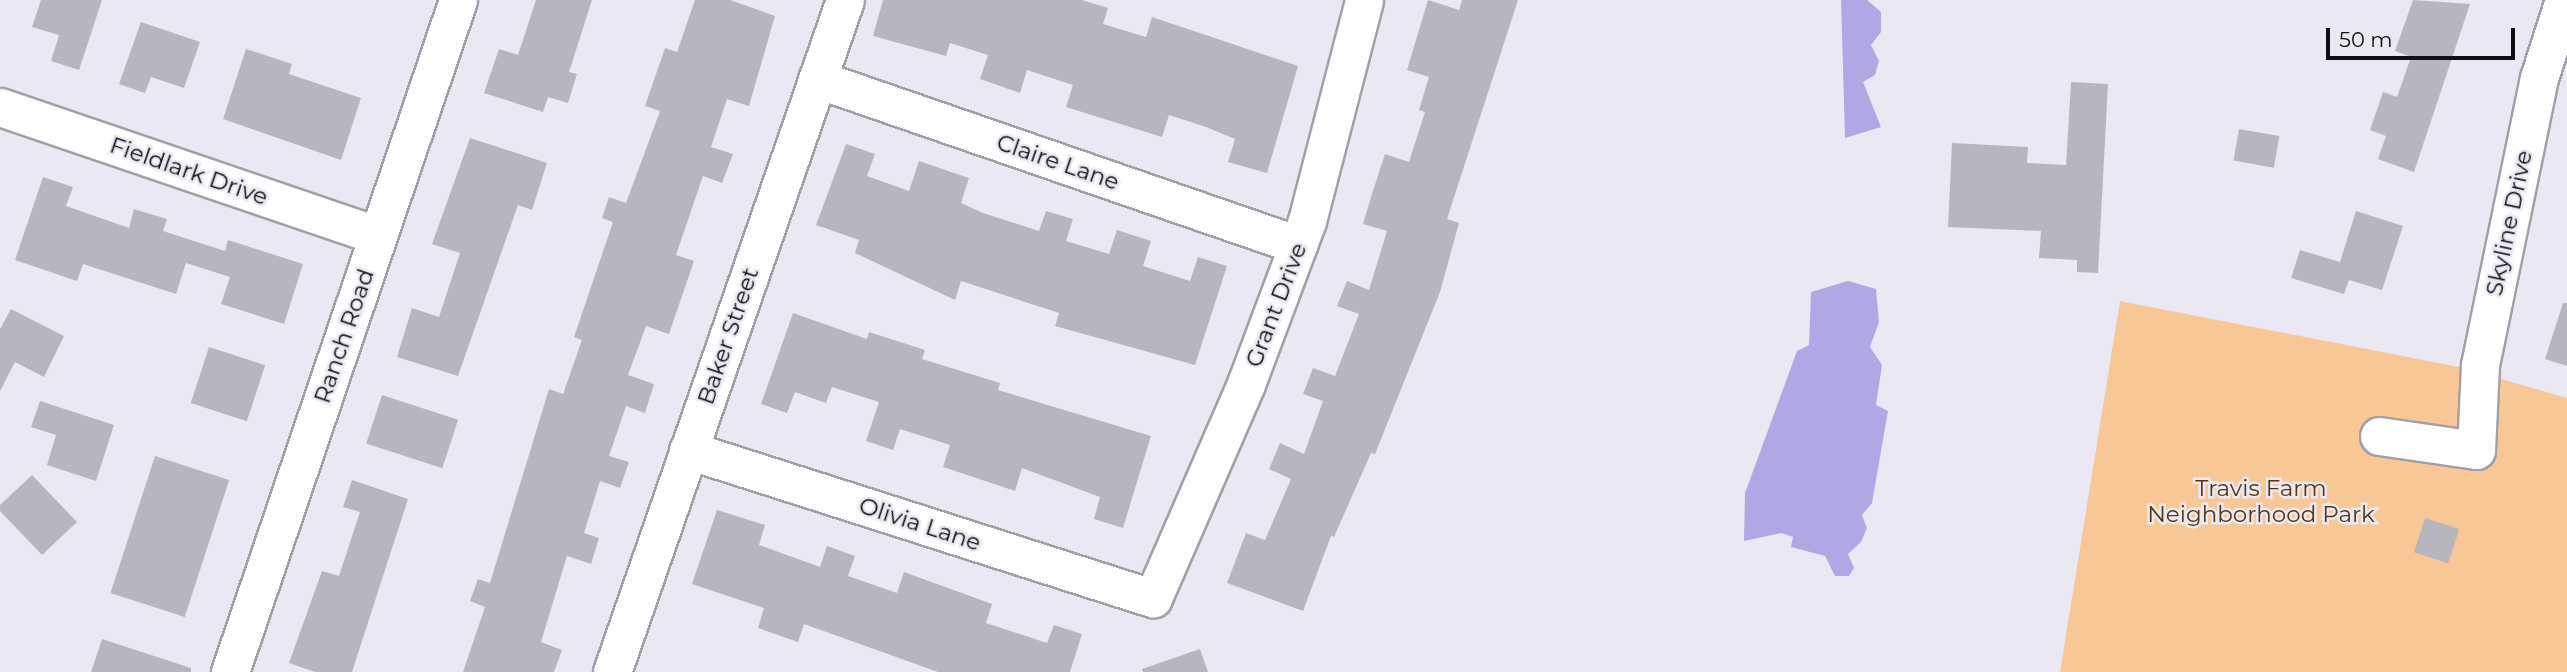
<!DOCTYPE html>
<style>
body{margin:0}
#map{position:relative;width:2567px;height:672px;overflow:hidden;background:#eae9f3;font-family:Montserrat,sans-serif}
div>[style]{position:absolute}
.green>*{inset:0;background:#f7c795}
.water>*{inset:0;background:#b0a8e5}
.building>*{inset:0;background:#b7b6bf;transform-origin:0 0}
.roads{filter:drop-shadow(2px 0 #a1a0a9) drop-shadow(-2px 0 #a1a0a9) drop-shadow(0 2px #a1a0a9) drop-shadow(0 -2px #a1a0a9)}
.minor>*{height:37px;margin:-18.5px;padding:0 18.5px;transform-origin:18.5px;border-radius:18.5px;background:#fff}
span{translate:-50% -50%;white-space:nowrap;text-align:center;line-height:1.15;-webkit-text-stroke:5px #eae9f3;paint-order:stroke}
.street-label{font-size:23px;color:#0f0e11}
.park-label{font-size:23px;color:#57370f}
.scale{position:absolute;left:2326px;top:28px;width:189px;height:32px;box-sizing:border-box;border:4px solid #0f0e11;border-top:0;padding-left:9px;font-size:21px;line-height:24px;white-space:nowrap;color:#0f0e11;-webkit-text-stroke:5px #eae9f3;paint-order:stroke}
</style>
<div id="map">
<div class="green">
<div style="clip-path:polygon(2120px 301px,2459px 367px,2567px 398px,2567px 672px,2060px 672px)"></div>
</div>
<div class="water">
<div style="clip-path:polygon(1841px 0,1867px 0,1881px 12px,1881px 32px,1871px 45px,1879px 61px,1875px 75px,1863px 82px,1881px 127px,1845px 138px)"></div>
<div style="clip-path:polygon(1848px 281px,1876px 289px,1879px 322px,1870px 347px,1882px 365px,1876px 405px,1888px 411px,1872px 503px,1862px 515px,1867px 528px,1861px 542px,1848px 554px,1854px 568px,1849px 576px,1835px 576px,1825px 556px,1791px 547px,1793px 537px,1781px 533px,1744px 541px,1745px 493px,1797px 351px,1809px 345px,1811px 292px)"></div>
</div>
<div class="building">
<div style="clip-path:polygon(41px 0,102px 0,79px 70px,51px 61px,59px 35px,32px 27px)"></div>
<div style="clip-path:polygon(536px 0,592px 0,569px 72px,577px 74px,568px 103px,548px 97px,543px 112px,484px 93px,499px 49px,518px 55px)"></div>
<div style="clip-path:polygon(695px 0,730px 0,775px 16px,749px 106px,727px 99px,711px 147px,733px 154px,722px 183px,703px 176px,676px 255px,694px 261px,669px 334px,646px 326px,628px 375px,654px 384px,645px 413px,626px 406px,609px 456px,629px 462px,620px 488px,600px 481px,584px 533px,599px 538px,591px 564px,567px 556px,541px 642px,562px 650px,554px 672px,463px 672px,485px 607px,470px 601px,478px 579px,490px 583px,549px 389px,563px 394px,582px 340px,574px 337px,613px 222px,602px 218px,609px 197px,626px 203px,660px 111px,645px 106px,665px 48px,677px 52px)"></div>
<div style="clip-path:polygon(883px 0,1082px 0,1108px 8px,1103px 24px,1146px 37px,1152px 17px,1298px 66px,1267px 173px,1228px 162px,1235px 139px,1206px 127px,1169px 115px,1162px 137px,1066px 107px,1073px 85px,1027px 70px,1020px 93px,980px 79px,988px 55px,950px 43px,946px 56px,873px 36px)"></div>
<div style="clip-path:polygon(1428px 0,1459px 10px,1462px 0,1518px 0,1447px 219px,1459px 223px,1440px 292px,1375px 454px,1371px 453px,1334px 537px,1331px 536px,1303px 611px,1227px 583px,1246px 533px,1265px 540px,1291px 479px,1269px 469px,1280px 443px,1304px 454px,1323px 401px,1303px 394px,1313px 368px,1335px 376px,1359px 314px,1337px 306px,1347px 281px,1369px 290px,1387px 231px,1363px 224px,1371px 197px,1385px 154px,1409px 162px,1425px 112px,1419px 110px,1429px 77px,1407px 70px)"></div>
<div style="clip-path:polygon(2413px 0,2470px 4px,2414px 172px,2378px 159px,2386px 136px,2370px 130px,2383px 92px,2397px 97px,2411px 57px,2395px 51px)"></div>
<div style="clip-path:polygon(141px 22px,200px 42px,184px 88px,151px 77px,145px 93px,119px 84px)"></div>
<div style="clip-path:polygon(246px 49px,292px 64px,289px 74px,361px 98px,341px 160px,223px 119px)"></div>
<div style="clip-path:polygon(2071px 82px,2108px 84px,2098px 273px,2077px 272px,2077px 260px,2039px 258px,2041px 231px,1948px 227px,1952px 143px,2028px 147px,2027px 163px,2066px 165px)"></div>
<div style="left:2239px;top:129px;width:41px;height:32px;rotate:10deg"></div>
<div style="clip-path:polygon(470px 138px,547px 163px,532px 210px,518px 205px,458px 376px,397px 357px,412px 308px,439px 317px,460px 253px,432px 244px)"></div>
<div style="clip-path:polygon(846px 144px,875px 154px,867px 176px,909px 191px,919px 161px,969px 178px,961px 203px,983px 213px,1039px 231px,1046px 211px,1073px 219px,1066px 241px,1109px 254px,1117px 230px,1151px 241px,1143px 266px,1190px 281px,1198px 257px,1227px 266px,1195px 365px,1055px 326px,1059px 313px,961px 281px,955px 300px,855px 253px,859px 240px,816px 225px)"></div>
<div style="clip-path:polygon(43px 177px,73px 187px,66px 206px,129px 228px,134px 209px,167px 219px,163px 231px,225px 251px,228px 240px,303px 264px,284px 324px,221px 304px,230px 277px,186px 263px,176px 294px,83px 264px,77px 281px,15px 260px)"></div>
<div style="clip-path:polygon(2356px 211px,2403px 226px,2382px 290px,2349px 280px,2344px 294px,2291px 278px,2300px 250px,2340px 262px)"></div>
<div style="clip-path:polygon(2563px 303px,2567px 303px,2567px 366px,2545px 359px)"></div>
<div style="clip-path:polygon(11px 309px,64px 336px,44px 377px,15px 362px,0 391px,0 329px)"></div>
<div style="clip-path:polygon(793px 313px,867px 339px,869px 332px,925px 350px,922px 359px,1000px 383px,998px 390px,1151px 436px,1123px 528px,1094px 519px,1100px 497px,1022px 468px,1015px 491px,943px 467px,950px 445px,900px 429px,893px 450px,866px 441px,879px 402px,832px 387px,826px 403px,795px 392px,787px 413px,761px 404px)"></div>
<div style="left:209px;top:347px;width:59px;height:59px;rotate:18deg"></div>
<div style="left:382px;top:395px;width:80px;height:51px;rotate:18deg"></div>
<div style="clip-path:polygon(40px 401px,114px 425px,96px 481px,47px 465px,56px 435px,31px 427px)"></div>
<div style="left:155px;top:456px;width:78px;height:144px;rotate:18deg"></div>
<div style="clip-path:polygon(32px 475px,77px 522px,42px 555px,0 511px,0 505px)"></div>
<div style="clip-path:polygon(352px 480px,408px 499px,352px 672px,315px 672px,289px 663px,322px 571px,339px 576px,360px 512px,343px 507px)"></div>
<div style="clip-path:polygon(717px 510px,765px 525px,759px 545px,820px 567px,827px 546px,855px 556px,848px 576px,897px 593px,904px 572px,992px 604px,986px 623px,1047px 643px,1054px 625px,1082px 634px,1070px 672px,938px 672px,804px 624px,798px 642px,758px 628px,764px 608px,692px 584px)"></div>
<div style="left:2425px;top:518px;width:36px;height:36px;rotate:18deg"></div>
<div style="clip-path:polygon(102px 639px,191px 668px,191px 672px,91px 672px)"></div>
<div style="clip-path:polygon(1200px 649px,1208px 672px,1143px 672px,1142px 669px)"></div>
</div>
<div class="roads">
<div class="minor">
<div style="left:817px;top:79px;width:509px;rotate:19.04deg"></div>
<div style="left:0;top:107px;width:399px;rotate:18.8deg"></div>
<div style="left:2379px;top:436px;width:98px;rotate:8.2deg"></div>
<div style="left:2476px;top:450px;width:85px;rotate:-87.3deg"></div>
<div style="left:2480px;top:365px;width:293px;rotate:-78.4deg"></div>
<div style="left:2539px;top:78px;width:82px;rotate:-72.2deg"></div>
<div style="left:688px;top:450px;width:488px;rotate:17.7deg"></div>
<div style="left:1153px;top:598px;width:233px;rotate:-66.5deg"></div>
<div style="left:1246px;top:384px;width:174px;rotate:-69.5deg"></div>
<div style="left:1307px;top:221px;width:228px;rotate:-75.5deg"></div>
<div style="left:230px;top:672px;width:710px;rotate:-71.26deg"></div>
<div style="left:612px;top:672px;width:711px;rotate:-70.88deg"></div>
</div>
</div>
<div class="street-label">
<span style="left:1058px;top:162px;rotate:19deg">Claire Lane</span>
<span style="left:189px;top:171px;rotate:19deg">Fieldlark Drive</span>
<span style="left:2509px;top:223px;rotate:-78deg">Skyline Drive</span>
<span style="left:1276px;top:305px;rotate:-69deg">Grant Drive</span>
<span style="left:344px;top:336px;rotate:-71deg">Ranch Road</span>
<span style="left:728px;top:336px;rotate:-71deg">Baker Street</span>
<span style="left:920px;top:524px;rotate:18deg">Olivia Lane</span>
</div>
<div class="park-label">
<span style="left:2261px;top:501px">Travis Farm<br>Neighborhood Park</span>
</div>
<div class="scale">50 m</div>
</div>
